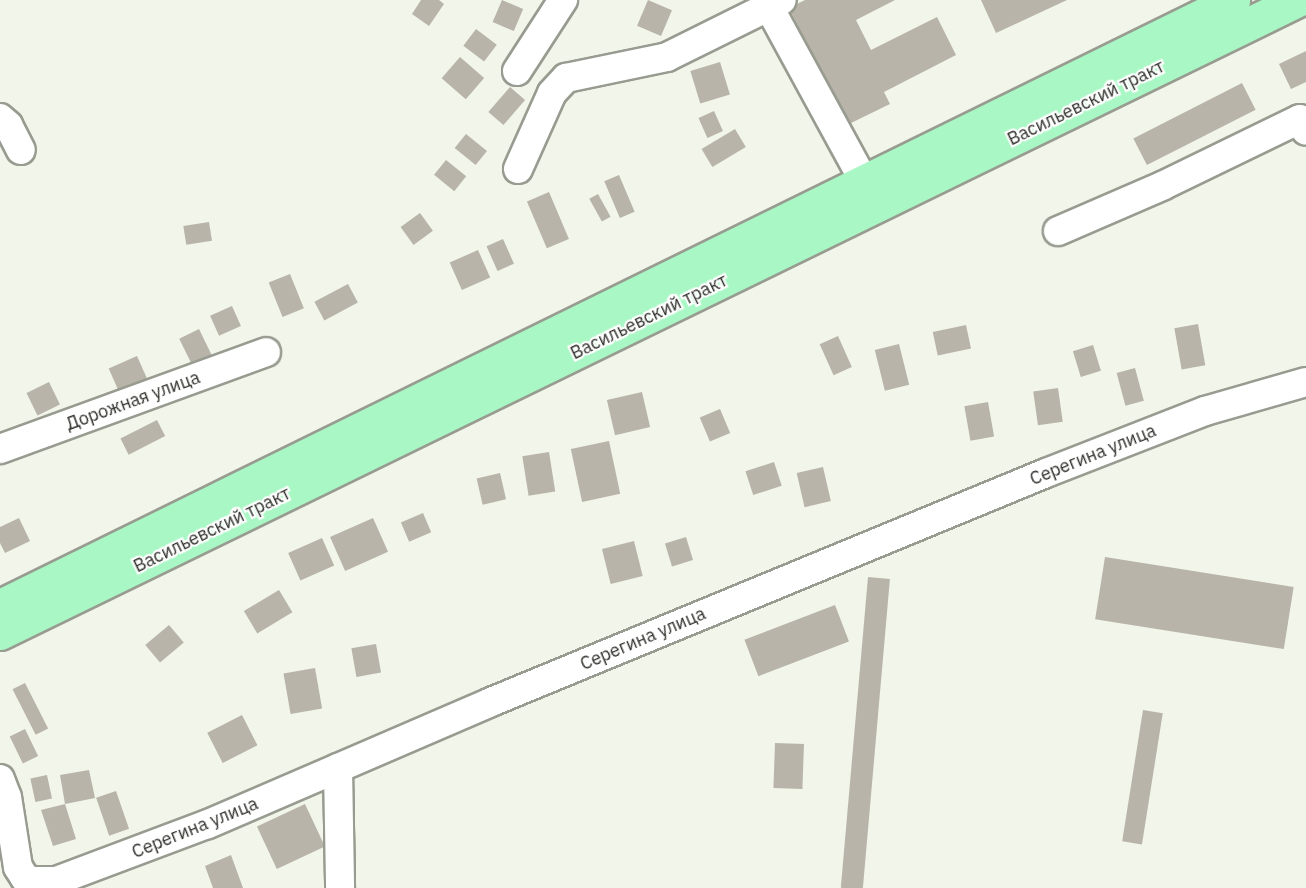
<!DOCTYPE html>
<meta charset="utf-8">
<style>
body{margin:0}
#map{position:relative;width:1306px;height:888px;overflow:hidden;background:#f2f5e9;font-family:"IBM Plex Sans",sans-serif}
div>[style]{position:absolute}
.building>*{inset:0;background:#b8b4a9;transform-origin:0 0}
.roads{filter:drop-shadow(2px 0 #989b90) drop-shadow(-2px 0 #989b90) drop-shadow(0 2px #989b90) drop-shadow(0 -2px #989b90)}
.minor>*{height:28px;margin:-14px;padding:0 14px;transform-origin:14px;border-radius:14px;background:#fff}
.major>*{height:33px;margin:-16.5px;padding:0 16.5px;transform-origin:16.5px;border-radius:16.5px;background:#a8f7c4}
span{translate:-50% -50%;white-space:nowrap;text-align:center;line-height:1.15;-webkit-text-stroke:4.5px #fff;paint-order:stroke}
.street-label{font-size:18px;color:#2c2e29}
</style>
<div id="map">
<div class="building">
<div style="clip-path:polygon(421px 0,439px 0,444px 4px,429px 26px,412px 14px)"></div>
<div style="left:502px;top:0;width:23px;height:24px;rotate:23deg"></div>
<div style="left:648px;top:0;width:26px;height:28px;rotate:23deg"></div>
<div style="clip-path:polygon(805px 0,895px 0,856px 20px,871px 50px,937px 17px,956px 55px,884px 92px,890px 104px,847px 125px,789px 8px)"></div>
<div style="clip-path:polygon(981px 0,1067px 0,996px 33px)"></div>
<div style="left:476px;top:29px;width:26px;height:21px;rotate:37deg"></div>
<div style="clip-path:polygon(1306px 51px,1306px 82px,1291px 89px,1279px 64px)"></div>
<div style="left:460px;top:57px;width:32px;height:28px;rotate:41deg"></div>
<div style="left:720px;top:62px;width:34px;height:31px;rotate:73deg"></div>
<div style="left:1242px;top:83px;width:30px;height:122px;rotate:63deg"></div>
<div style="left:510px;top:87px;width:20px;height:33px;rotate:41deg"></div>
<div style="left:714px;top:111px;width:22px;height:17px;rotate:66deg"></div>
<div style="left:735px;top:129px;width:21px;height:39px;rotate:59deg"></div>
<div style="left:466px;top:134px;width:27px;height:18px;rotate:39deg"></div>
<div style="left:446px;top:160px;width:26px;height:19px;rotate:39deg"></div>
<div style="left:619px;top:175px;width:40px;height:16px;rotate:67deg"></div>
<div style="left:549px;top:192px;width:51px;height:24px;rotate:67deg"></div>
<div style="left:598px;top:194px;width:26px;height:10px;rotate:61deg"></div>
<div style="left:420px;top:213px;width:22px;height:24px;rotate:54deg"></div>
<div style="left:209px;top:222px;width:19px;height:26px;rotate:81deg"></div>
<div style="left:503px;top:239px;width:27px;height:18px;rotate:66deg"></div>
<div style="left:478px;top:250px;width:30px;height:31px;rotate:66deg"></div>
<div style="left:290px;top:274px;width:37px;height:23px;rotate:68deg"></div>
<div style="left:348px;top:284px;width:21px;height:38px;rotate:62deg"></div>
<div style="left:232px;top:306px;width:22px;height:24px;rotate:66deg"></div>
<div style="left:1198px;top:324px;width:42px;height:24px;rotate:80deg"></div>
<div style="left:966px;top:325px;width:24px;height:34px;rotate:78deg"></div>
<div style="left:199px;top:329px;width:30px;height:22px;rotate:64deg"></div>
<div style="left:838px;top:336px;width:34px;height:20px;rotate:66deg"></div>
<div style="left:899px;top:344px;width:42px;height:25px;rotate:76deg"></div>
<div style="left:1093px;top:345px;width:27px;height:21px;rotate:73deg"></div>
<div style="left:137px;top:356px;width:27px;height:31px;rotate:66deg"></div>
<div style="left:1135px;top:368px;width:34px;height:19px;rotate:75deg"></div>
<div style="left:49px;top:382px;width:25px;height:25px;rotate:64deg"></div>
<div style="left:1058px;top:388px;width:34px;height:25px;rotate:82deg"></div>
<div style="left:642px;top:392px;width:36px;height:36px;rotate:77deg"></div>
<div style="left:988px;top:402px;width:35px;height:24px;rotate:80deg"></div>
<div style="left:720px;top:409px;width:26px;height:22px;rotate:67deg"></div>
<div style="left:157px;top:420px;width:18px;height:41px;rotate:63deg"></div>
<div style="left:609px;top:441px;width:54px;height:39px;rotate:78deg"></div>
<div style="left:549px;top:452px;width:40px;height:27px;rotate:81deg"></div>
<div style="left:774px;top:462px;width:25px;height:30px;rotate:72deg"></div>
<div style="left:823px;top:467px;width:35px;height:27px;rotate:77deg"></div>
<div style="left:500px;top:473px;width:27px;height:24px;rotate:77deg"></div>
<div style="left:423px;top:513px;width:21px;height:24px;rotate:67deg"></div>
<div style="clip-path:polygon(19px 518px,30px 541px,5px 553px,0 543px,0 527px)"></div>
<div style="left:373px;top:518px;width:37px;height:47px;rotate:66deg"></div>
<div style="left:686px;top:537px;width:24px;height:22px;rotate:73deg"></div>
<div style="left:322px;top:538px;width:30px;height:37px;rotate:66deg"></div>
<div style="left:634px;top:541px;width:36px;height:33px;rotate:76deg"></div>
<div style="left:1105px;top:557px;width:191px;height:63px;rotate:9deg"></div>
<div style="left:868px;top:577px;width:22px;height:312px;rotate:5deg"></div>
<div style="left:279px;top:590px;width:26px;height:41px;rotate:59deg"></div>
<div style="left:835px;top:605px;width:39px;height:97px;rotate:69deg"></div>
<div style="left:169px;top:625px;width:23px;height:31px;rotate:50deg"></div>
<div style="left:376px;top:644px;width:29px;height:25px;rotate:80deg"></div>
<div style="left:315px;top:668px;width:41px;height:32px;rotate:80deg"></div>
<div style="left:25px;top:683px;width:51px;height:14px;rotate:63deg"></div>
<div style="left:1143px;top:710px;width:20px;height:133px;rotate:9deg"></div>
<div style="left:242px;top:715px;width:34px;height:39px;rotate:63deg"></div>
<div style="left:25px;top:729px;width:30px;height:17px;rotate:64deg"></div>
<div style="left:775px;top:743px;width:29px;height:45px;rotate:2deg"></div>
<div style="clip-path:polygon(89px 770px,95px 798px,65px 804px,76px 839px,53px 846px,41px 810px,65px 804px,60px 775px)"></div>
<div style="left:47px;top:775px;width:24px;height:17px;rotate:78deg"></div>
<div style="left:116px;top:791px;width:40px;height:21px;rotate:71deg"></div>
<div style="left:305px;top:804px;width:47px;height:53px;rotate:65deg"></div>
<div style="clip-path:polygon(231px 855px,243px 888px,213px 888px,205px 866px)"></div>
</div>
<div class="roads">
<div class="minor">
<div style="left:769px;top:7px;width:198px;rotate:61.4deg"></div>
<div style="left:517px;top:71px;width:85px;rotate:-57.1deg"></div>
<div style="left:0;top:118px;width:11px;rotate:41deg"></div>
<div style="left:8px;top:125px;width:28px;rotate:63deg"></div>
<div style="left:518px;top:169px;width:83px;rotate:-65.9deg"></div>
<div style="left:552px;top:93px;width:21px;rotate:-47deg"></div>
<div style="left:566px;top:78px;width:103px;rotate:-11.7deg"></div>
<div style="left:667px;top:57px;width:128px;rotate:-26.4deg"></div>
<div style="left:1058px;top:231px;width:113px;rotate:-23.4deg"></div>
<div style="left:1162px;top:186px;width:153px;rotate:-25.9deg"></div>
<div style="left:1300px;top:119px;width:13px;rotate:63deg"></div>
<div style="left:0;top:449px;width:283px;rotate:-20deg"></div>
<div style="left:338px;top:768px;width:120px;rotate:89deg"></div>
<div style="left:0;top:779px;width:19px;rotate:69deg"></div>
<div style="left:7px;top:797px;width:71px;rotate:81.1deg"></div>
<div style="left:18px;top:867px;width:13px;rotate:58deg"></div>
<div style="left:25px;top:878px;width:9px;rotate:21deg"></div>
<div style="left:33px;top:881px;width:23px"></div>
<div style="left:56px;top:881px;width:162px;rotate:-20.6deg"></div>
<div style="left:208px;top:824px;width:308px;rotate:-23.3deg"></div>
<div style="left:491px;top:702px;width:600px;rotate:-22.42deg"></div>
<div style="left:1046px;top:473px;width:171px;rotate:-21.3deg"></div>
<div style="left:1205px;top:411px;width:105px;rotate:-16deg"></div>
</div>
<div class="major">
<div style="left:0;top:606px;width:1374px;rotate:-26.17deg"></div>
<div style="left:0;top:633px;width:1444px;rotate:-26deg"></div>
</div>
</div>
<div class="street-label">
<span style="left:1086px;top:103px;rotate:-26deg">Васильевский тракт</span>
<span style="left:649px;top:317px;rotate:-26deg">Васильевский тракт</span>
<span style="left:133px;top:401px;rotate:-20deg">Дорожная улица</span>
<span style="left:1093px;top:455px;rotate:-22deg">Серегина улица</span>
<span style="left:212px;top:530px;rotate:-26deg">Васильевский тракт</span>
<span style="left:643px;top:639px;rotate:-23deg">Серегина улица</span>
<span style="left:195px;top:828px;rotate:-22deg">Серегина улица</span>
</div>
</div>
